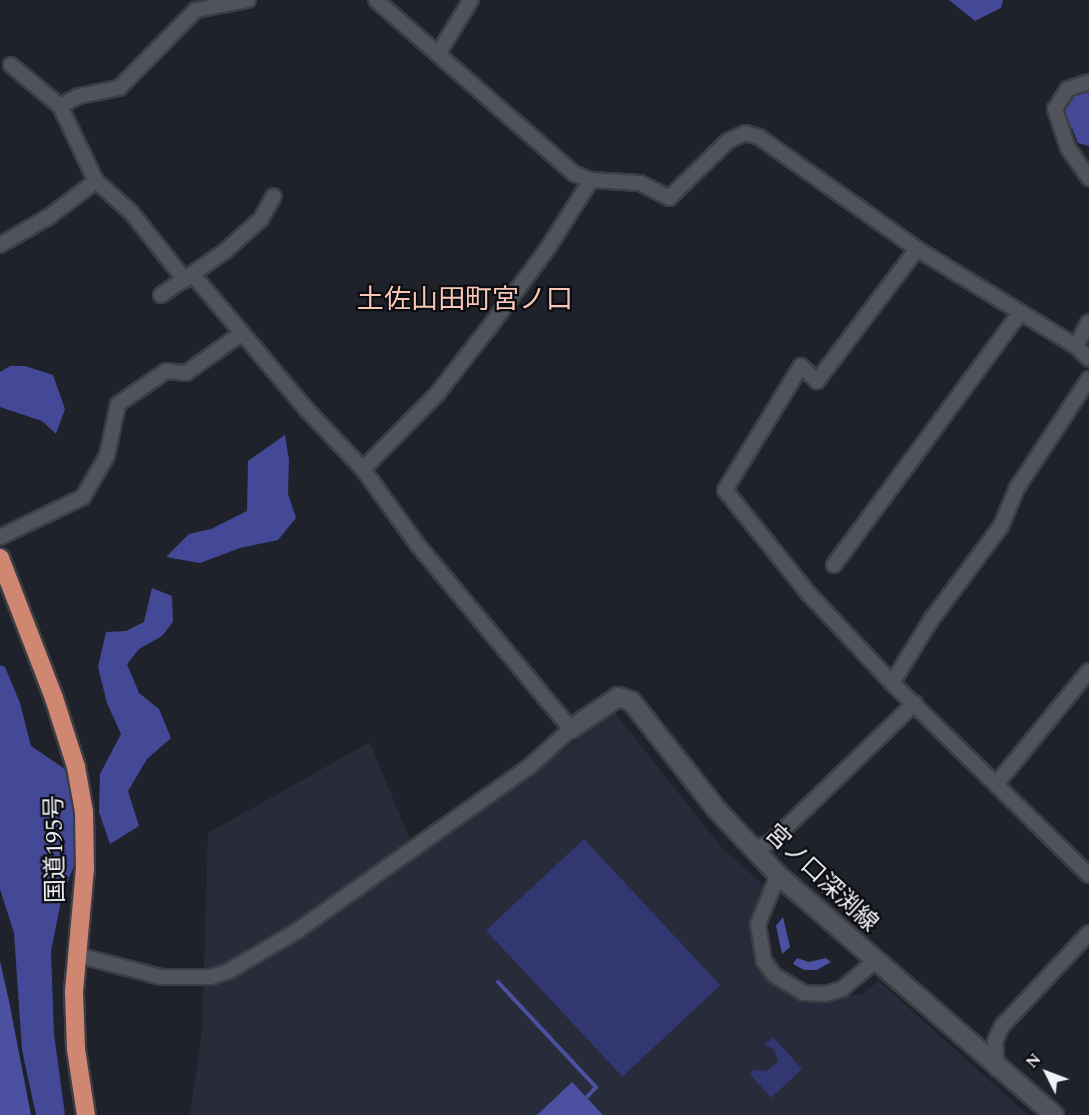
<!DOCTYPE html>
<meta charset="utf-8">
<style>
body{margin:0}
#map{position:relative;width:1089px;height:1115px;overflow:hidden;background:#20222b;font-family:Spectral,"Noto Sans JP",serif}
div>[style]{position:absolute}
.built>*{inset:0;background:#282b39}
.green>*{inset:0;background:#323671;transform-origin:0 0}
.forest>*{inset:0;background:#434897}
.water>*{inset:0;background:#4b50a0}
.stream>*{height:4px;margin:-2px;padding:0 2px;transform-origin:2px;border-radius:2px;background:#4b50a0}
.roads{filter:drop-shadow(2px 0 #3d3e45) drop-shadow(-2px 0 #3d3e45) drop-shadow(0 2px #3d3e45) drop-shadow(0 -2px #3d3e45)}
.minor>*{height:14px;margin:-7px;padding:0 7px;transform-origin:7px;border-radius:7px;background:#50525c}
.secondary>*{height:18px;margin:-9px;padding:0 9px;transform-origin:9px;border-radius:9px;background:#50525c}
.trunk>*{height:18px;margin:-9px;padding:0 9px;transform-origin:9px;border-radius:9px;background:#d08772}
span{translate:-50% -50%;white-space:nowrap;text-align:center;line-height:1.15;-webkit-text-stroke:4.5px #0b0c0f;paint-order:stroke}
.street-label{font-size:24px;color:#f1f2f8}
.quarter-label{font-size:27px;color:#f7c6b7}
.north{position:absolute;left:1017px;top:1043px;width:60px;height:60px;-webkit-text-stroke:4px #0b0c0f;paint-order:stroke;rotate:312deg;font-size:16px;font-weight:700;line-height:24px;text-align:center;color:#f1f2f8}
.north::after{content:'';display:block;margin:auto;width:21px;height:27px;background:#f1f2f8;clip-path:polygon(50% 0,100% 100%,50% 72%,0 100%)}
</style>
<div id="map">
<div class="built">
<div style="clip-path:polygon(615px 713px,722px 848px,767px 888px,752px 933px,760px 970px,804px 1001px,862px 994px,879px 981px,1028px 1115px,190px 1115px,202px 1031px,208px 833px,370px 742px,416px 855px)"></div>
</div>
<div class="green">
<div style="left:584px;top:839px;width:200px;height:134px;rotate:47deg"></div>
<div style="clip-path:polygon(773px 1037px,802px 1069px,771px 1098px,750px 1074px,754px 1070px,766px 1071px,778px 1062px,774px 1049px,764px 1045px)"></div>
</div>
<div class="forest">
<div style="clip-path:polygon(949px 0,1003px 0,1001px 8px,975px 21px)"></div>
<div style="clip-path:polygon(1089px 75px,1089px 146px,1078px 143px,1072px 128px,1052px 116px,1076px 80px)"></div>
<div style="clip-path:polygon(10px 366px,25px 366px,53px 375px,65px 409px,56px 434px,42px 421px,0 407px,0 372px)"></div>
<div style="clip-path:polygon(285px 435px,289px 460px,288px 494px,296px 518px,278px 540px,240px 548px,200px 563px,166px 557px,189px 534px,211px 529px,247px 511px,248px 461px)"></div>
<div style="clip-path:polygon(152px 588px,172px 596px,173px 622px,162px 636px,139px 649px,127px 664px,139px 693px,159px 709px,171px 738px,147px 759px,128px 791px,139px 826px,110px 844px,99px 812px,100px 774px,121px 734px,107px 703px,98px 667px,106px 632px,126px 631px,144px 622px)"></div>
<div style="clip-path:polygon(0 665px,5px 667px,20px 703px,31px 746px,65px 769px,78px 808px,79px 853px,62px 896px,51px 951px,54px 1034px,65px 1115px,36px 1115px,22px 1050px,14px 933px,0 889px)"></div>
</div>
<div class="water">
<div style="clip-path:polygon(783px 917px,790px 947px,782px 954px,776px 926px)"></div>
<div style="clip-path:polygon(797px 958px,809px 962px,826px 958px,831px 962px,817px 970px,804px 970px,793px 964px)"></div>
<div style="clip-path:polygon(0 961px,9px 1001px,31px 1115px,0 1115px)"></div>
<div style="clip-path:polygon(572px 1082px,603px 1115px,537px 1115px)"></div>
</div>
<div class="stream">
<div style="left:498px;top:982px;width:144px;rotate:47deg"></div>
<div style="left:596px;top:1087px;width:13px;rotate:132deg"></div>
</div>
<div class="roads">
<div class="minor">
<div style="left:376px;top:0;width:264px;rotate:41.2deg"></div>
<div style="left:575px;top:174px;width:17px;rotate:21deg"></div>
<div style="left:591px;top:180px;width:49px;rotate:3.5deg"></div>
<div style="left:640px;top:183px;width:33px;rotate:27deg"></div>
<div style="left:669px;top:198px;width:82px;rotate:-44deg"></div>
<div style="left:728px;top:141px;width:19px;rotate:-25deg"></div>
<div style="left:745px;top:133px;width:15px;rotate:16deg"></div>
<div style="left:759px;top:137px;width:194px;rotate:35.3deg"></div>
<div style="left:917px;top:249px;width:186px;rotate:31.4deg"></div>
<div style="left:1076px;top:346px;width:18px;rotate:45deg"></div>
<div style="left:438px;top:54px;width:63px;rotate:-58.6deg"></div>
<div style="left:11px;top:65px;width:64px;rotate:39.9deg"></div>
<div style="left:60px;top:106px;width:83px;rotate:64.4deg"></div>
<div style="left:96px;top:181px;width:47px;rotate:41.5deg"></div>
<div style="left:131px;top:212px;width:87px;rotate:51.5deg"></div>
<div style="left:1089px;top:82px;width:22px;rotate:162deg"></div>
<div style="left:1068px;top:89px;width:24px;rotate:123deg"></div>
<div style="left:1055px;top:109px;width:41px;rotate:71.6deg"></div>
<div style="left:1068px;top:148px;width:37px;rotate:55deg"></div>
<div style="left:60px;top:106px;width:21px;rotate:-28deg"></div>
<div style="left:79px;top:96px;width:41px;rotate:-11.3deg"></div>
<div style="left:119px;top:88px;width:110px;rotate:-45.4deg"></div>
<div style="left:196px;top:10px;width:53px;rotate:-10.9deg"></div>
<div style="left:0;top:245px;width:58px;rotate:-30.1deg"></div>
<div style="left:50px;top:216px;width:58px;rotate:-37.3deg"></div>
<div style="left:917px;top:249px;width:166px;rotate:127.1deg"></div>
<div style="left:817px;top:381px;width:22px;rotate:-137deg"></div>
<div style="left:801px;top:366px;width:145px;rotate:121.5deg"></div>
<div style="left:725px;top:490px;width:134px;rotate:51.1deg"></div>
<div style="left:809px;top:594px;width:122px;rotate:47deg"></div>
<div style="left:892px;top:683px;width:275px;rotate:44.3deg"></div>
<div style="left:161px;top:295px;width:76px;rotate:-34.3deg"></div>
<div style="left:224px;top:252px;width:50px;rotate:-41.7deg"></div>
<div style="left:261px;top:219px;width:26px;rotate:-61deg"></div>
<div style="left:1076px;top:346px;width:27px;rotate:-62deg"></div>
<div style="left:363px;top:469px;width:105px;rotate:-45.4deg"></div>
<div style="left:437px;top:394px;width:88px;rotate:-52deg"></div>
<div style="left:491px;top:325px;width:96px;rotate:-53.5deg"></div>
<div style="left:548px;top:248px;width:80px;rotate:-57.7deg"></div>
<div style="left:0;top:537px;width:92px;rotate:-25.7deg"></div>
<div style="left:83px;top:497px;width:48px;rotate:-59.7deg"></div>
<div style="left:107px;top:456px;width:53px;rotate:-78.1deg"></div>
<div style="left:118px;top:404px;width:58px;rotate:-34.5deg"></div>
<div style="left:166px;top:371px;width:20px;rotate:6deg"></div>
<div style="left:186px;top:373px;width:69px;rotate:-35.5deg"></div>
<div style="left:834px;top:565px;width:313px;rotate:-53.6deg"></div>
<div style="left:892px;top:683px;width:74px;rotate:-58.2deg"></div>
<div style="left:931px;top:620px;width:117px;rotate:-53.3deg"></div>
<div style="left:1001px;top:526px;width:41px;rotate:-67.2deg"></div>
<div style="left:1017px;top:488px;width:131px;rotate:-56.6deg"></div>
<div style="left:997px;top:783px;width:145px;rotate:-50.6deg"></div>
<div style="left:753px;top:849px;width:19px;rotate:-21deg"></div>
<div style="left:771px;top:842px;width:200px;rotate:-44deg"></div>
<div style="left:778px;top:875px;width:53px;rotate:112.2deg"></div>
<div style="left:758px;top:924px;width:37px;rotate:81deg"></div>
<div style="left:764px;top:961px;width:17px;rotate:54deg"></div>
<div style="left:774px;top:975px;width:35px;rotate:31deg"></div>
<div style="left:804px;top:993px;width:21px;rotate:3deg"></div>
<div style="left:825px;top:994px;width:18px;rotate:-16deg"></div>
<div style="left:842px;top:989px;width:42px;rotate:-40.2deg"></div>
<div style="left:77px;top:955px;width:87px;rotate:14.7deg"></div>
<div style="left:161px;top:977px;width:50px"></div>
<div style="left:211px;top:977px;width:19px;rotate:-18deg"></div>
<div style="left:229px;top:971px;width:79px;rotate:-30.5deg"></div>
<div style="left:297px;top:931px;width:284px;rotate:-35.3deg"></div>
<div style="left:529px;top:767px;width:57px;rotate:-42.1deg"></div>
<div style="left:571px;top:729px;width:241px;rotate:-129.8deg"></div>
<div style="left:417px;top:544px;width:92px;rotate:-125.8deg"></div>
<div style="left:363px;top:469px;width:83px;rotate:-133.5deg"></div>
<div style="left:306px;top:409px;width:175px;rotate:-130.1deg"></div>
<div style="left:997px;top:1069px;width:28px;rotate:-94deg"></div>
<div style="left:995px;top:1041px;width:17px;rotate:-65deg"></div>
<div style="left:1002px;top:1026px;width:127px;rotate:-46.9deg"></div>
</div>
<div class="secondary">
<div style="left:571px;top:729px;width:57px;rotate:-34.2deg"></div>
<div style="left:618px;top:697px;width:14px;rotate:17deg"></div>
<div style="left:631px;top:701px;width:140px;rotate:51.7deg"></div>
<div style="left:718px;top:811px;width:88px;rotate:46.8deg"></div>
<div style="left:778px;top:875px;width:366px;rotate:41deg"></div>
</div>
<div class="trunk">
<div style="left:0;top:558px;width:150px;rotate:68.9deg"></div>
<div style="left:54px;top:698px;width:72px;rotate:72.3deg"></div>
<div style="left:76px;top:767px;width:46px;rotate:79.9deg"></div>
<div style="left:84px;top:812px;width:56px;rotate:89deg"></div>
<div style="left:85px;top:868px;width:124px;rotate:95.1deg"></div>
<div style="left:74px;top:992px;width:57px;rotate:88deg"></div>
<div style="left:76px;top:1049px;width:67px;rotate:81.4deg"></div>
</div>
</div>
<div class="street-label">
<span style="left:56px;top:849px;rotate:-91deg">国道195号</span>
<span style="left:821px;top:879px;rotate:43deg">宮ノ口深渕線</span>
</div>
<div class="quarter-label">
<span style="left:465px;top:301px">土佐山田町宮ノ口</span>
</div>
<div class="north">N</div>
</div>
